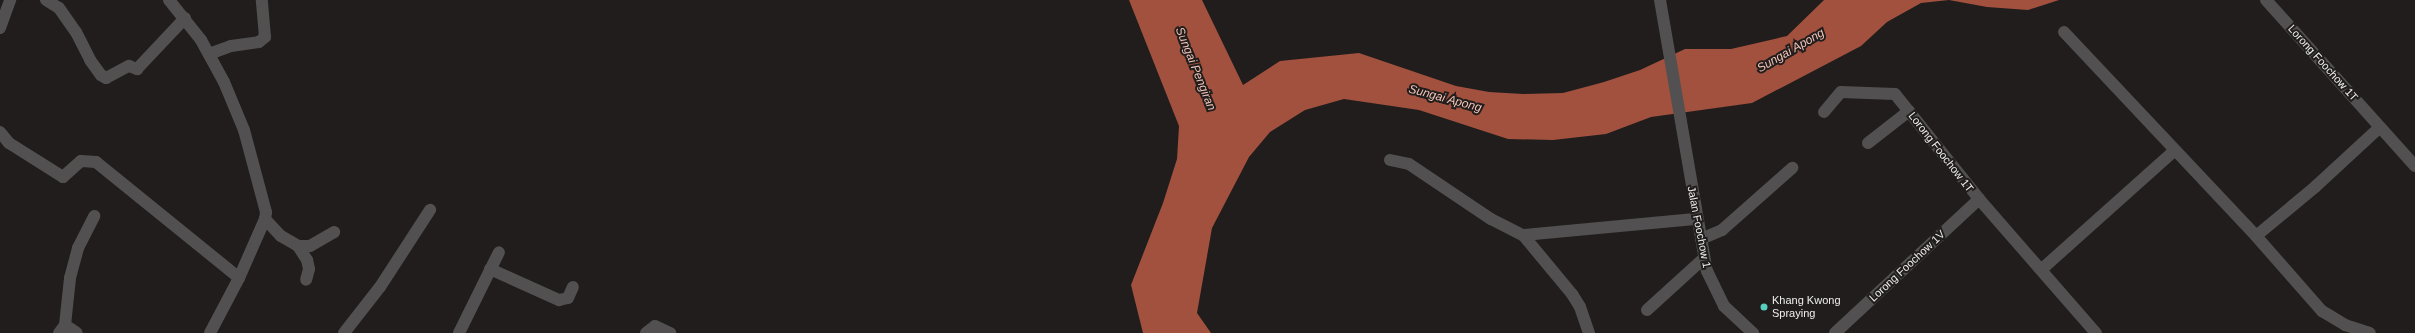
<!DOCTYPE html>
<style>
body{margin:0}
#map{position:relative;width:2415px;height:333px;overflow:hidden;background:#201d1c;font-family:Helvetica,sans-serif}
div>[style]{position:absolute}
.water>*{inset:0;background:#a1513e}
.minor>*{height:12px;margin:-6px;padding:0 6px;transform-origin:6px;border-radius:6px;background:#525050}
.tertiary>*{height:12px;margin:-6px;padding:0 6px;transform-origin:6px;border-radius:6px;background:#525050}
.dots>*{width:11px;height:11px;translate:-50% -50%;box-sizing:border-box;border:2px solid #201d1c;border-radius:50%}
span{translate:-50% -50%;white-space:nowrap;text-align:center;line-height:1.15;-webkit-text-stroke:4px #201d1c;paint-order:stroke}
.street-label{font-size:11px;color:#efeded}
.poi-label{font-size:11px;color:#efeded}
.left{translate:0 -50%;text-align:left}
.water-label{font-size:12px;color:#f2c3b7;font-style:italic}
</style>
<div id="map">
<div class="water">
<div style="clip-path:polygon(1129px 0,1202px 0,1243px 85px,1280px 61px,1359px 53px,1456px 86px,1489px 92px,1523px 94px,1563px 93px,1604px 82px,1640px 70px,1685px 49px,1731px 49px,1787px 36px,1824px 0,2059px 0,2028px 10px,1987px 7px,1949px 0,1921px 3px,1887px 22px,1861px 46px,1752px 103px,1651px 117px,1606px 134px,1553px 140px,1508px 139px,1419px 110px,1344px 99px,1305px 110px,1270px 132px,1249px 157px,1212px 228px,1197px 313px,1211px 333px,1143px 333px,1131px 285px,1163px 203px,1177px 159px,1179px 126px)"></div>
</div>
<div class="minor">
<div style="left:46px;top:0;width:15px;rotate:32deg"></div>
<div style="left:59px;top:8px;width:29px;rotate:55deg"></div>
<div style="left:76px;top:32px;width:31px;rotate:63deg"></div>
<div style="left:90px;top:60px;width:19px;rotate:54deg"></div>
<div style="left:101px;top:75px;width:6px;rotate:31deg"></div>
<div style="left:106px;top:78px;width:26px;rotate:-28deg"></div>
<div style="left:129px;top:66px;width:9px;rotate:21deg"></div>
<div style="left:137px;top:69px;width:70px;rotate:-46.7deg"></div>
<div style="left:2266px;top:0;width:223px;rotate:48.1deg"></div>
<div style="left:0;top:28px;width:30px;rotate:-70deg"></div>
<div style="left:2064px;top:32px;width:280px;rotate:46.7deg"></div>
<div style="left:2256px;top:236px;width:100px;rotate:48.7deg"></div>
<div style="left:2322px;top:311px;width:27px;rotate:31deg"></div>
<div style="left:2345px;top:325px;width:26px;rotate:18deg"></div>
<div style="left:209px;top:54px;width:23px;rotate:-20deg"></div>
<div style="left:231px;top:46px;width:28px;rotate:-8deg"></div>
<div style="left:259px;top:42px;width:8px;rotate:-40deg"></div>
<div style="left:265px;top:37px;width:37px;rotate:-95deg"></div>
<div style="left:1824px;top:112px;width:26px;rotate:-50deg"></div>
<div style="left:1841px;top:92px;width:54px;rotate:2.1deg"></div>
<div style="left:1895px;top:94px;width:134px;rotate:51.3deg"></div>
<div style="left:1979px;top:199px;width:178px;rotate:48.9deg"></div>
<div style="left:0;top:132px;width:14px;rotate:51deg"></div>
<div style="left:9px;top:143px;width:64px;rotate:32.2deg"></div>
<div style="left:63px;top:177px;width:24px;rotate:-42deg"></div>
<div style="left:81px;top:161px;width:15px;rotate:4deg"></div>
<div style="left:96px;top:162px;width:184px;rotate:39deg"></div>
<div style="left:1868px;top:143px;width:52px;rotate:-38deg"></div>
<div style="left:1390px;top:160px;width:19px;rotate:12deg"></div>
<div style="left:1409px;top:164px;width:99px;rotate:33.9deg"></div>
<div style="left:1491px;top:219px;width:36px;rotate:27deg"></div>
<div style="left:1523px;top:235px;width:77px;rotate:50.3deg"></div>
<div style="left:1572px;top:294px;width:15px;rotate:58deg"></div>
<div style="left:1580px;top:307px;width:28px;rotate:71deg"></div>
<div style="left:265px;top:219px;width:23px;rotate:47deg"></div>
<div style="left:281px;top:236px;width:20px;rotate:30deg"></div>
<div style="left:298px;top:246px;width:12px"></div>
<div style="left:310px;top:246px;width:28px;rotate:-30deg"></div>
<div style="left:1523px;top:235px;width:175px;rotate:-5.3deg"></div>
<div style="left:2256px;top:236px;width:77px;rotate:-39.7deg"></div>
<div style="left:2315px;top:187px;width:88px;rotate:-42.7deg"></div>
<div style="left:1701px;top:239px;width:23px;rotate:-23deg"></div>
<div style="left:1722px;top:230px;width:94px;rotate:-41.5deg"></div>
<div style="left:298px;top:246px;width:17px;rotate:57deg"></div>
<div style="left:307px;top:260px;width:9px;rotate:77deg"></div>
<div style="left:309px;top:269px;width:11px;rotate:105deg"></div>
<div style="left:490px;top:269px;width:76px;rotate:24.2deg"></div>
<div style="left:559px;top:300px;width:9px;rotate:-13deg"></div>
<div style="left:568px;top:298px;width:12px;rotate:-66deg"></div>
<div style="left:2042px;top:269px;width:178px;rotate:-41.8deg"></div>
<div style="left:1647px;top:310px;width:76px;rotate:-42.3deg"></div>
<div style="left:65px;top:325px;width:14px;rotate:34deg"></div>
<div style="left:59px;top:333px;width:10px;rotate:-53deg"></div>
<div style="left:65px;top:325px;width:47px;rotate:-83.9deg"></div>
<div style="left:70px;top:278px;width:31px;rotate:-75deg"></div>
<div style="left:78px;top:248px;width:36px;rotate:-63deg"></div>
<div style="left:344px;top:333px;width:58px;rotate:-52deg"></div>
<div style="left:380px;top:287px;width:92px;rotate:-57deg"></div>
<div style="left:459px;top:333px;width:90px;rotate:-63.7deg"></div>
<div style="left:646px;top:333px;width:11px;rotate:-38deg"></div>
<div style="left:655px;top:326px;width:17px;rotate:25deg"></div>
<div style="left:1835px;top:333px;width:197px;rotate:-42.9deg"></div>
</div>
<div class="tertiary">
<div style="left:169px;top:0;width:51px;rotate:51.3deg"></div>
<div style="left:201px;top:40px;width:48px;rotate:61.3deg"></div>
<div style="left:224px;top:82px;width:52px;rotate:67.4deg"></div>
<div style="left:244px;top:130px;width:85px;rotate:75deg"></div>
<div style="left:266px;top:212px;width:7px;rotate:98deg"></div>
<div style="left:265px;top:219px;width:64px;rotate:113.8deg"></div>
<div style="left:239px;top:278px;width:62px;rotate:117.8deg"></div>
<div style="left:1660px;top:0;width:275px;rotate:80.2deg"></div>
<div style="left:1707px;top:271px;width:39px;rotate:64deg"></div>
<div style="left:1724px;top:306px;width:40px;rotate:43deg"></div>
</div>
<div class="dots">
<div style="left:1764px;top:307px;background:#58cebf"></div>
</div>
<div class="street-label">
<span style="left:2323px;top:63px;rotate:48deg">Lorong Foochow 1T</span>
<span style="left:1941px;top:152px;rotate:52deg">Lorong Foochow 1T</span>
<span style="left:1699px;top:227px;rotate:79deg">Jalan Foochow 1</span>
<span style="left:1907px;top:266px;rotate:-43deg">Lorong Foochow 1V</span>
</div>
<div class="poi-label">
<span class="left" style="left:1772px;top:307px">Khang Kwong<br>Spraying</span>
</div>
<div class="water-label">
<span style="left:1791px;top:51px;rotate:-30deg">Sungai Apong</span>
<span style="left:1195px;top:69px;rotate:68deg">Sungai Pengiran</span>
<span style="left:1445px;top:99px;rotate:15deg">Sungai Apong</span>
</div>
</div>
